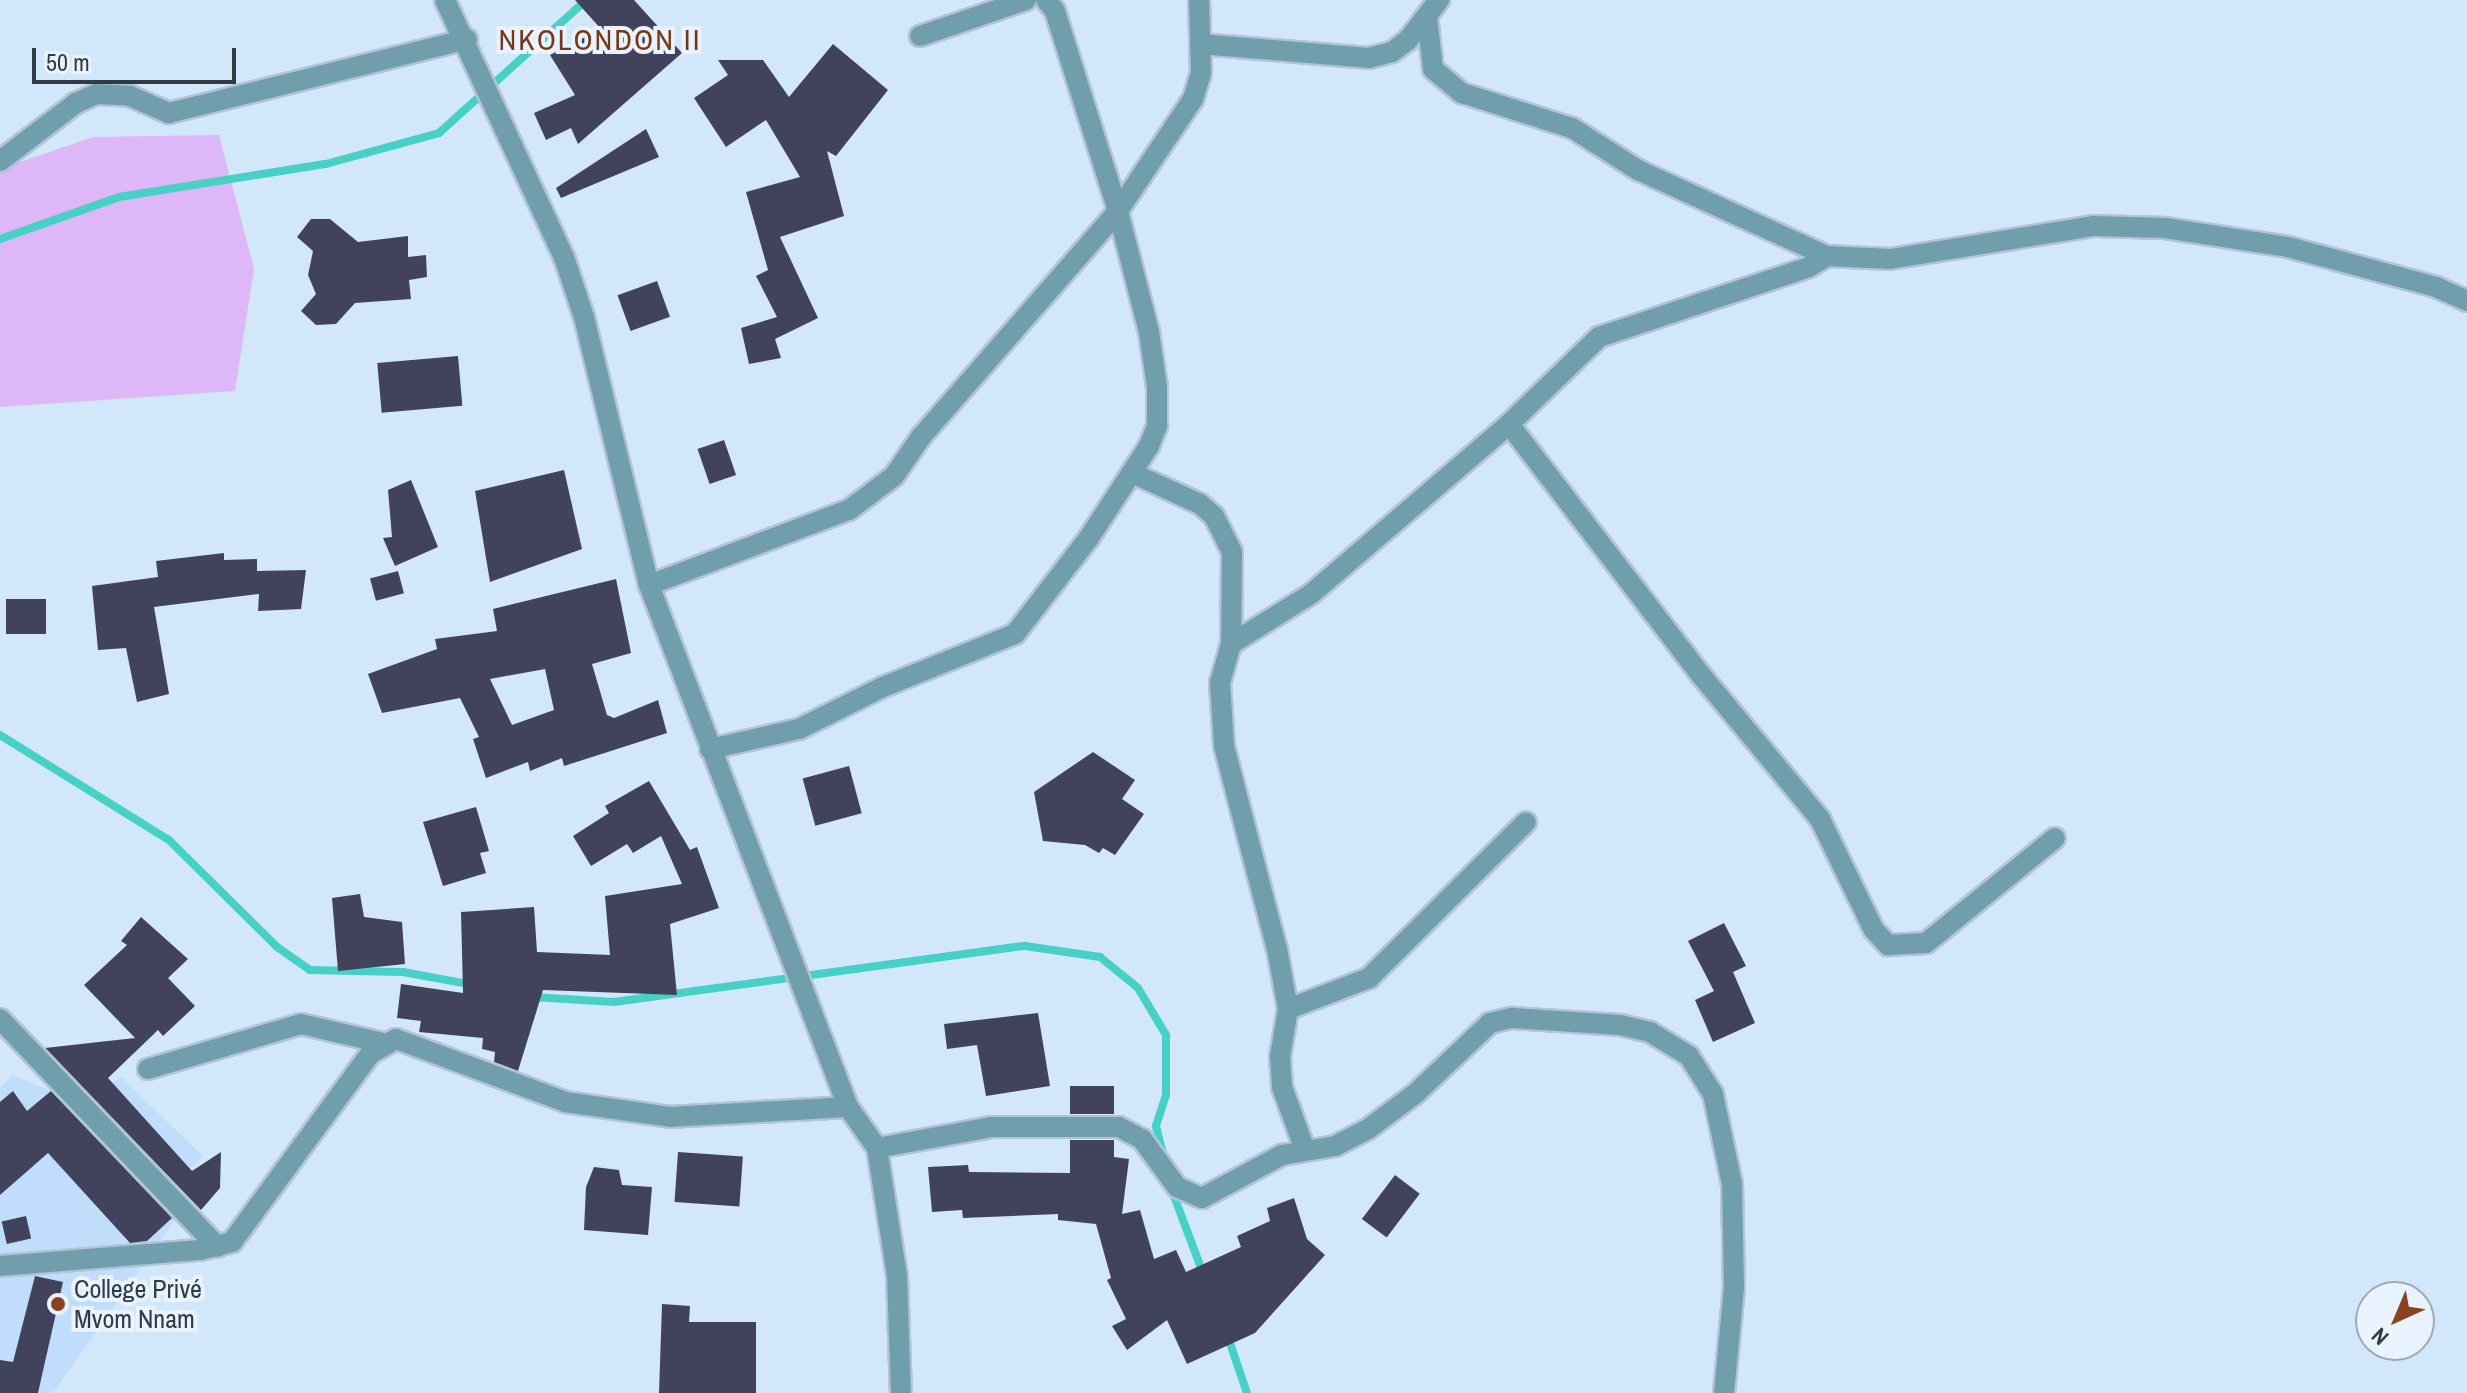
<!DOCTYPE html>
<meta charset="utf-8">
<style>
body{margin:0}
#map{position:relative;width:2467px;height:1393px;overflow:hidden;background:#d3e7fb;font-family:"Archivo Narrow",sans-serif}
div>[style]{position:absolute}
.built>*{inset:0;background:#c0defc}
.green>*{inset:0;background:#ddb7f8}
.stream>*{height:8px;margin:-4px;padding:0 4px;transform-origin:4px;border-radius:4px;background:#47d0c5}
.building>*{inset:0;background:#41435d;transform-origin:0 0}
.roads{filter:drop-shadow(2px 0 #b2c4d6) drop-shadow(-2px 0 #b2c4d6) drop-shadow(0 2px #b2c4d6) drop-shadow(0 -2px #b2c4d6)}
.minor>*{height:20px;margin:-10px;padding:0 10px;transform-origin:10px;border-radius:10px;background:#719eac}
.dots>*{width:22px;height:22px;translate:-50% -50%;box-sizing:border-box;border:4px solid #e9f3fd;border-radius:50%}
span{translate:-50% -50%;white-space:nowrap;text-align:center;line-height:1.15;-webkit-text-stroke:8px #e9f3fd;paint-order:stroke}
.poi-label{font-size:26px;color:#303a43}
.left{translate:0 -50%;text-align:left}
.quarter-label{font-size:30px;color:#773618;letter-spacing:2px}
.north{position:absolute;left:2355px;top:1281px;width:80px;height:80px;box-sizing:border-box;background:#e9f3fd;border:2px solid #9fa9b3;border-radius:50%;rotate:224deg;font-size:22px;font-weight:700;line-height:32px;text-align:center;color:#303a43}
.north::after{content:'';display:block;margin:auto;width:28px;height:36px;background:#8a4322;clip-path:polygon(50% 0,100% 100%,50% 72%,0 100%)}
.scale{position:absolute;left:32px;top:48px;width:204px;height:36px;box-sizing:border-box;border:4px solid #303a43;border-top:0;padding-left:10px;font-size:24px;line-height:28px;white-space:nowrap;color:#303a43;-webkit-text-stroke:6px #e9f3fd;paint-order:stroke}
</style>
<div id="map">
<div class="built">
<div style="clip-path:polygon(12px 1075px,80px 1103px,121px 1077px,203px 1156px,165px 1196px,179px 1214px,53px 1393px,0 1393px,0 1088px)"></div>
</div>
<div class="green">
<div style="clip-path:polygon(219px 135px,254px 269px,235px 391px,0 407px,0 169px,93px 137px)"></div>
</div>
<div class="stream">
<div style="left:0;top:239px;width:126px;rotate:-19.4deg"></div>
<div style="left:119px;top:197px;width:210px;rotate:-9.1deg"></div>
<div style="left:326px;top:164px;width:117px;rotate:-15.3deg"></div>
<div style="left:439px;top:133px;width:198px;rotate:-42.1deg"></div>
<div style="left:0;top:735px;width:200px;rotate:31.9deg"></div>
<div style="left:170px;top:841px;width:151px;rotate:44.7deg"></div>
<div style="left:277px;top:947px;width:40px;rotate:34.9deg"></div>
<div style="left:310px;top:970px;width:93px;rotate:1.2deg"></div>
<div style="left:403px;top:972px;width:71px;rotate:10.5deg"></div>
<div style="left:533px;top:997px;width:81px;rotate:3.5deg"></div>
<div style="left:614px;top:1002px;width:415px;rotate:-7.8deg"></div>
<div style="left:1025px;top:946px;width:76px;rotate:8.3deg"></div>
<div style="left:1100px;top:957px;width:49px;rotate:39.2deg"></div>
<div style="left:1138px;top:988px;width:55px;rotate:59.2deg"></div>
<div style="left:1166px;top:1035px;width:60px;rotate:90deg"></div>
<div style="left:1166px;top:1095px;width:33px;rotate:108deg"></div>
<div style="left:1156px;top:1126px;width:34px;rotate:76deg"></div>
<div style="left:1171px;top:1188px;width:94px;rotate:69.4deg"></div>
<div style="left:1228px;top:1337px;width:59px;rotate:71.3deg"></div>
</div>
<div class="building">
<div style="clip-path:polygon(575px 0,634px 0,682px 53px,578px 144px,571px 128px,546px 140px,534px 113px,575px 95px,550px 55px,601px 29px)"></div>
<div style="clip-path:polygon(833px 44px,888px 90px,836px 156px,827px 151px,844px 216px,780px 237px,818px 318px,775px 339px,781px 358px,749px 364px,741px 328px,777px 317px,756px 276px,768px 270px,746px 192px,800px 177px,766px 120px,726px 147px,694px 98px,728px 75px,718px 60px,763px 60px,789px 97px)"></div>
<div style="clip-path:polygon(646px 129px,659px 157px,561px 198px,556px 188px)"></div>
<div style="clip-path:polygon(311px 219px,330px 219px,358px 242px,408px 236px,408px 257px,426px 255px,427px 277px,409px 280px,411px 299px,355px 303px,336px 324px,316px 325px,301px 311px,316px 294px,308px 275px,313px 251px,297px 237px)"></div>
<div style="left:657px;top:281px;width:38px;height:42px;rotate:70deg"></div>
<div style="left:458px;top:356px;width:50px;height:81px;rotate:85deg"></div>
<div style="left:724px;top:440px;width:37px;height:28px;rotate:71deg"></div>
<div style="clip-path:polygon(564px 470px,582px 549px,490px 582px,475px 491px)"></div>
<div style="clip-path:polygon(411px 480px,438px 547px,395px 566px,383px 538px,392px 537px,388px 490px)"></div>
<div style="clip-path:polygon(224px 553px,224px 560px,257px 559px,257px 571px,306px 570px,301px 609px,258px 611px,259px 594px,154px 607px,169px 694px,137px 702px,126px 648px,98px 650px,92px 586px,158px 577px,156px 561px)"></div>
<div style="left:398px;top:571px;width:23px;height:29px;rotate:75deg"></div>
<div style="clip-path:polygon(evenodd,616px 579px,631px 653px,592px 664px,607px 715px,614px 718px,658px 700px,667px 733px,564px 766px,562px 758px,530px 771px,528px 762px,486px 778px,473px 739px,479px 737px,460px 698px,382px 713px,368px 674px,437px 649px,435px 639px,497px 631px,493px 609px,616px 579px,545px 669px,554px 710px,512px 725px,490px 679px,545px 669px)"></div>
<div style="left:6px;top:599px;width:40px;height:35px"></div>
<div style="clip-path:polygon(1093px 752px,1135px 780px,1122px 799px,1144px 814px,1115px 855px,1103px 848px,1099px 853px,1085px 845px,1043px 841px,1034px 792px)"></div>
<div style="left:849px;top:766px;width:49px;height:48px;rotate:75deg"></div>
<div style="clip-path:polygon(649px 781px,690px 850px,697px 847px,719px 908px,670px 924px,677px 995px,543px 990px,518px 1071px,494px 1062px,495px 1052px,482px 1049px,483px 1038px,419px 1032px,421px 1021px,397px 1018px,401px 984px,463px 993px,461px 912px,534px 907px,537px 952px,610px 955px,605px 896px,682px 884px,661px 836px,633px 853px,627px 844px,591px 866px,573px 836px,609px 813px,605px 806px)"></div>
<div style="clip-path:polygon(476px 807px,489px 851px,480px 853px,486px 873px,443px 886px,423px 822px)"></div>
<div style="clip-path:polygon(360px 894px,364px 917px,402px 922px,405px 964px,338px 971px,332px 898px)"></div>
<div style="clip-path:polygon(141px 917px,188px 959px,168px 978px,195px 1006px,163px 1036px,158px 1030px,108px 1078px,192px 1171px,221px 1152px,220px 1188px,201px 1210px,45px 1048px,135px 1038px,84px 985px,127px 945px,121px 941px)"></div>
<div style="clip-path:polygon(1724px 923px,1746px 966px,1733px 972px,1755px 1023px,1713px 1042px,1695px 1000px,1714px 991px,1688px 941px)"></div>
<div style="clip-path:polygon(1038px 1013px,1050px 1086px,986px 1096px,977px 1045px,947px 1049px,944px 1024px)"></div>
<div style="left:1114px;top:1086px;width:28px;height:44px;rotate:90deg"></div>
<div style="clip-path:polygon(13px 1091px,27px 1111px,51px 1091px,172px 1218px,147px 1241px,130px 1243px,48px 1153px,0 1195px,0 1102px)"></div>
<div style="clip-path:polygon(1070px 1140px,1114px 1140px,1114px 1157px,1129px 1159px,1122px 1214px,1140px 1210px,1154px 1259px,1176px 1250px,1186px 1272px,1241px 1247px,1237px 1236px,1270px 1221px,1267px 1208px,1294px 1198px,1307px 1239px,1325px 1255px,1255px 1333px,1187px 1364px,1167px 1320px,1127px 1350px,1112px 1326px,1126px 1319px,1107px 1280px,1111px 1278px,1096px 1224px,1058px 1220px,1058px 1214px,963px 1218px,962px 1210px,932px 1212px,928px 1167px,968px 1165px,969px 1172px,1070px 1173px)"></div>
<div style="left:678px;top:1152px;width:65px;height:50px;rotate:4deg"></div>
<div style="clip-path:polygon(594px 1167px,619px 1170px,622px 1185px,652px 1187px,648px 1235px,584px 1230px,586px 1187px)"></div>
<div style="left:1395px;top:1175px;width:31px;height:55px;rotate:37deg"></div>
<div style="left:26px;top:1216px;width:23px;height:25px;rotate:77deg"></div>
<div style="clip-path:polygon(35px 1276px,63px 1282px,38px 1393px,0 1393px,0 1360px,13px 1362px)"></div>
<div style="clip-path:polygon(662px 1304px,690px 1306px,689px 1322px,756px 1322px,756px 1393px,659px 1393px)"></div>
</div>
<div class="roads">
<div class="minor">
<div style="left:445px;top:0;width:283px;rotate:65.2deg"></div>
<div style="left:564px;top:257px;width:63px;rotate:71.6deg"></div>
<div style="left:584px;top:317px;width:276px;rotate:76.4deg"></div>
<div style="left:649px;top:585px;width:559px;rotate:69.13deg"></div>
<div style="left:848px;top:1107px;width:50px;rotate:54.7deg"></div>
<div style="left:877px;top:1148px;width:129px;rotate:81.1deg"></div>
<div style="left:897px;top:1275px;width:118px;rotate:88.1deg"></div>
<div style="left:1427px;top:17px;width:52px;rotate:83.4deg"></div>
<div style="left:1433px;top:69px;width:38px;rotate:40deg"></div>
<div style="left:1462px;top:93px;width:115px;rotate:17.7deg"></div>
<div style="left:1572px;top:128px;width:78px;rotate:32.5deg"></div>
<div style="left:1638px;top:170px;width:208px;rotate:24.5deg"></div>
<div style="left:1827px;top:256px;width:63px;rotate:2.7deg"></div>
<div style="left:1890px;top:259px;width:207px;rotate:-9.2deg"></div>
<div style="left:2094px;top:226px;width:71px;rotate:1.6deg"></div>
<div style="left:2165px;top:228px;width:124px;rotate:8.8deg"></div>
<div style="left:2288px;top:247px;width:153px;rotate:15.1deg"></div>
<div style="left:2436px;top:287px;width:34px;rotate:24deg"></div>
<div style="left:920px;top:36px;width:112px;rotate:-18.8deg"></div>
<div style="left:1200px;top:44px;width:170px;rotate:4.7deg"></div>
<div style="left:1369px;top:58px;width:24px;rotate:-15deg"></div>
<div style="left:1392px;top:52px;width:20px;rotate:-37deg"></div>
<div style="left:1408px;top:40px;width:51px;rotate:-52.2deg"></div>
<div style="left:0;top:161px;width:96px;rotate:-37.3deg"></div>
<div style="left:76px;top:103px;width:22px;rotate:-24deg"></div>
<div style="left:96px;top:94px;width:34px;rotate:3deg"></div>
<div style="left:130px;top:96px;width:43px;rotate:23.6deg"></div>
<div style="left:169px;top:113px;width:307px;rotate:-13.9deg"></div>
<div style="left:1509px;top:424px;width:316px;rotate:52.6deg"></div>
<div style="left:1701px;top:675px;width:187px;rotate:50.4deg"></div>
<div style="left:1820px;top:819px;width:123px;rotate:64.1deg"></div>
<div style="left:1874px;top:930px;width:21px;rotate:47deg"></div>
<div style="left:1888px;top:945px;width:38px;rotate:-3deg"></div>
<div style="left:1926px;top:943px;width:166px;rotate:-39.1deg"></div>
<div style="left:1132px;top:473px;width:75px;rotate:24.5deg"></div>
<div style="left:1200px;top:504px;width:18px;rotate:41deg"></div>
<div style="left:1214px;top:516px;width:40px;rotate:63.4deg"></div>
<div style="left:1232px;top:552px;width:92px;rotate:90.6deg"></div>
<div style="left:1231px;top:644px;width:41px;rotate:105.8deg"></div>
<div style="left:1220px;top:683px;width:63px;rotate:86.4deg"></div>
<div style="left:1224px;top:746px;width:210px;rotate:75.4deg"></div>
<div style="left:1277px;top:949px;width:61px;rotate:79.6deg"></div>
<div style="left:1288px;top:1009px;width:49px;rotate:99.5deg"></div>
<div style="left:1280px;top:1057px;width:30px;rotate:86deg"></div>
<div style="left:1282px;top:1087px;width:67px;rotate:69.9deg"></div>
<div style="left:649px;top:585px;width:214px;rotate:-20.6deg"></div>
<div style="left:849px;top:510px;width:56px;rotate:-37.1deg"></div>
<div style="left:894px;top:476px;width:47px;rotate:-55.3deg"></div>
<div style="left:921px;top:437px;width:300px;rotate:-48.9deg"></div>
<div style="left:1118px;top:211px;width:135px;rotate:-56.2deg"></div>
<div style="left:1193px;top:99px;width:28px;rotate:-73deg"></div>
<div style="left:1201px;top:72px;width:72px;rotate:-91.6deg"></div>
<div style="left:1231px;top:644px;width:94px;rotate:-32deg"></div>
<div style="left:1311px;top:594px;width:261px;rotate:-40.6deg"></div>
<div style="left:1509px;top:424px;width:125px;rotate:-44deg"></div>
<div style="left:1599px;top:337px;width:221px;rotate:-18.4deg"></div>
<div style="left:1809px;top:267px;width:21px;rotate:-31deg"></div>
<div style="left:710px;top:749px;width:91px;rotate:-12.7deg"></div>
<div style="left:799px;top:729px;width:94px;rotate:-26.6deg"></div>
<div style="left:883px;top:687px;width:142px;rotate:-21.9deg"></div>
<div style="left:1015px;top:634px;width:121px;rotate:-52.4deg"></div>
<div style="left:1089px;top:538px;width:110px;rotate:-56.9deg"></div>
<div style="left:1149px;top:446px;width:22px;rotate:-68deg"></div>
<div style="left:1157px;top:426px;width:39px;rotate:-90deg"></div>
<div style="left:1157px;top:387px;width:56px;rotate:-98.3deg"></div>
<div style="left:1149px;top:332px;width:125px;rotate:-104.4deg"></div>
<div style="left:1118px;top:211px;width:210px;rotate:-107.5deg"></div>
<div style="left:1055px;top:11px;width:14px;rotate:-129deg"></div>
<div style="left:1288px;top:1009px;width:87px;rotate:-20.9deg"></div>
<div style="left:1369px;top:978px;width:221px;rotate:-44.8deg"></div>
<div style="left:0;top:1019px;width:315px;rotate:46.3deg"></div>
<div style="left:148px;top:1069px;width:159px;rotate:-16.4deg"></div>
<div style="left:301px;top:1024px;width:84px;rotate:13deg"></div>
<div style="left:877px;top:1148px;width:116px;rotate:-10.4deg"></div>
<div style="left:991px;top:1127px;width:128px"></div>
<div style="left:1119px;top:1127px;width:26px;rotate:28deg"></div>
<div style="left:1142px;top:1139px;width:59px;rotate:53.9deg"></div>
<div style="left:1177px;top:1187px;width:27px;rotate:24deg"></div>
<div style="left:1202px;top:1198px;width:91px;rotate:-28.3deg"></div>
<div style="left:1282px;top:1155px;width:54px;rotate:-9.6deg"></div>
<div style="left:1335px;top:1146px;width:37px;rotate:-27deg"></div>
<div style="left:1368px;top:1129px;width:59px;rotate:-36.7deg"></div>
<div style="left:1415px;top:1094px;width:103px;rotate:-43.4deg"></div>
<div style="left:1490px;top:1023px;width:23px;rotate:-13deg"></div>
<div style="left:1512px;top:1018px;width:108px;rotate:3.7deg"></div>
<div style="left:1620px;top:1025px;width:31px;rotate:13deg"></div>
<div style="left:1650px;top:1032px;width:46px;rotate:31.6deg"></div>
<div style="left:1689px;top:1056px;width:45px;rotate:57.7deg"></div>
<div style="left:1713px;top:1094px;width:92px;rotate:78.1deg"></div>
<div style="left:1732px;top:1184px;width:103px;rotate:88.9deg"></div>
<div style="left:1734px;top:1287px;width:106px;rotate:95.4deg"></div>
<div style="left:0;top:1266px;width:201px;rotate:-4.6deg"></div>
<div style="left:200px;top:1250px;width:33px;rotate:-14deg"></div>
<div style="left:232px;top:1242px;width:233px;rotate:-53.7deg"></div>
<div style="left:370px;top:1054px;width:30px;rotate:-30deg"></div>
<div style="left:396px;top:1039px;width:180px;rotate:20.4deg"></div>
<div style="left:565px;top:1102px;width:106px;rotate:8.1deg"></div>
<div style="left:670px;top:1117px;width:178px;rotate:-3.2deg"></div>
</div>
</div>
<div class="dots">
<div style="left:58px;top:1304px;background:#8a4322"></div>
</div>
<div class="poi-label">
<span class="left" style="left:74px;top:1304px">College Privé<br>Mvom Nnam</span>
</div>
<div class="quarter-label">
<span style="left:600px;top:39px">NKOLONDON II</span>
</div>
<div class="north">N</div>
<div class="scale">50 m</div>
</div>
